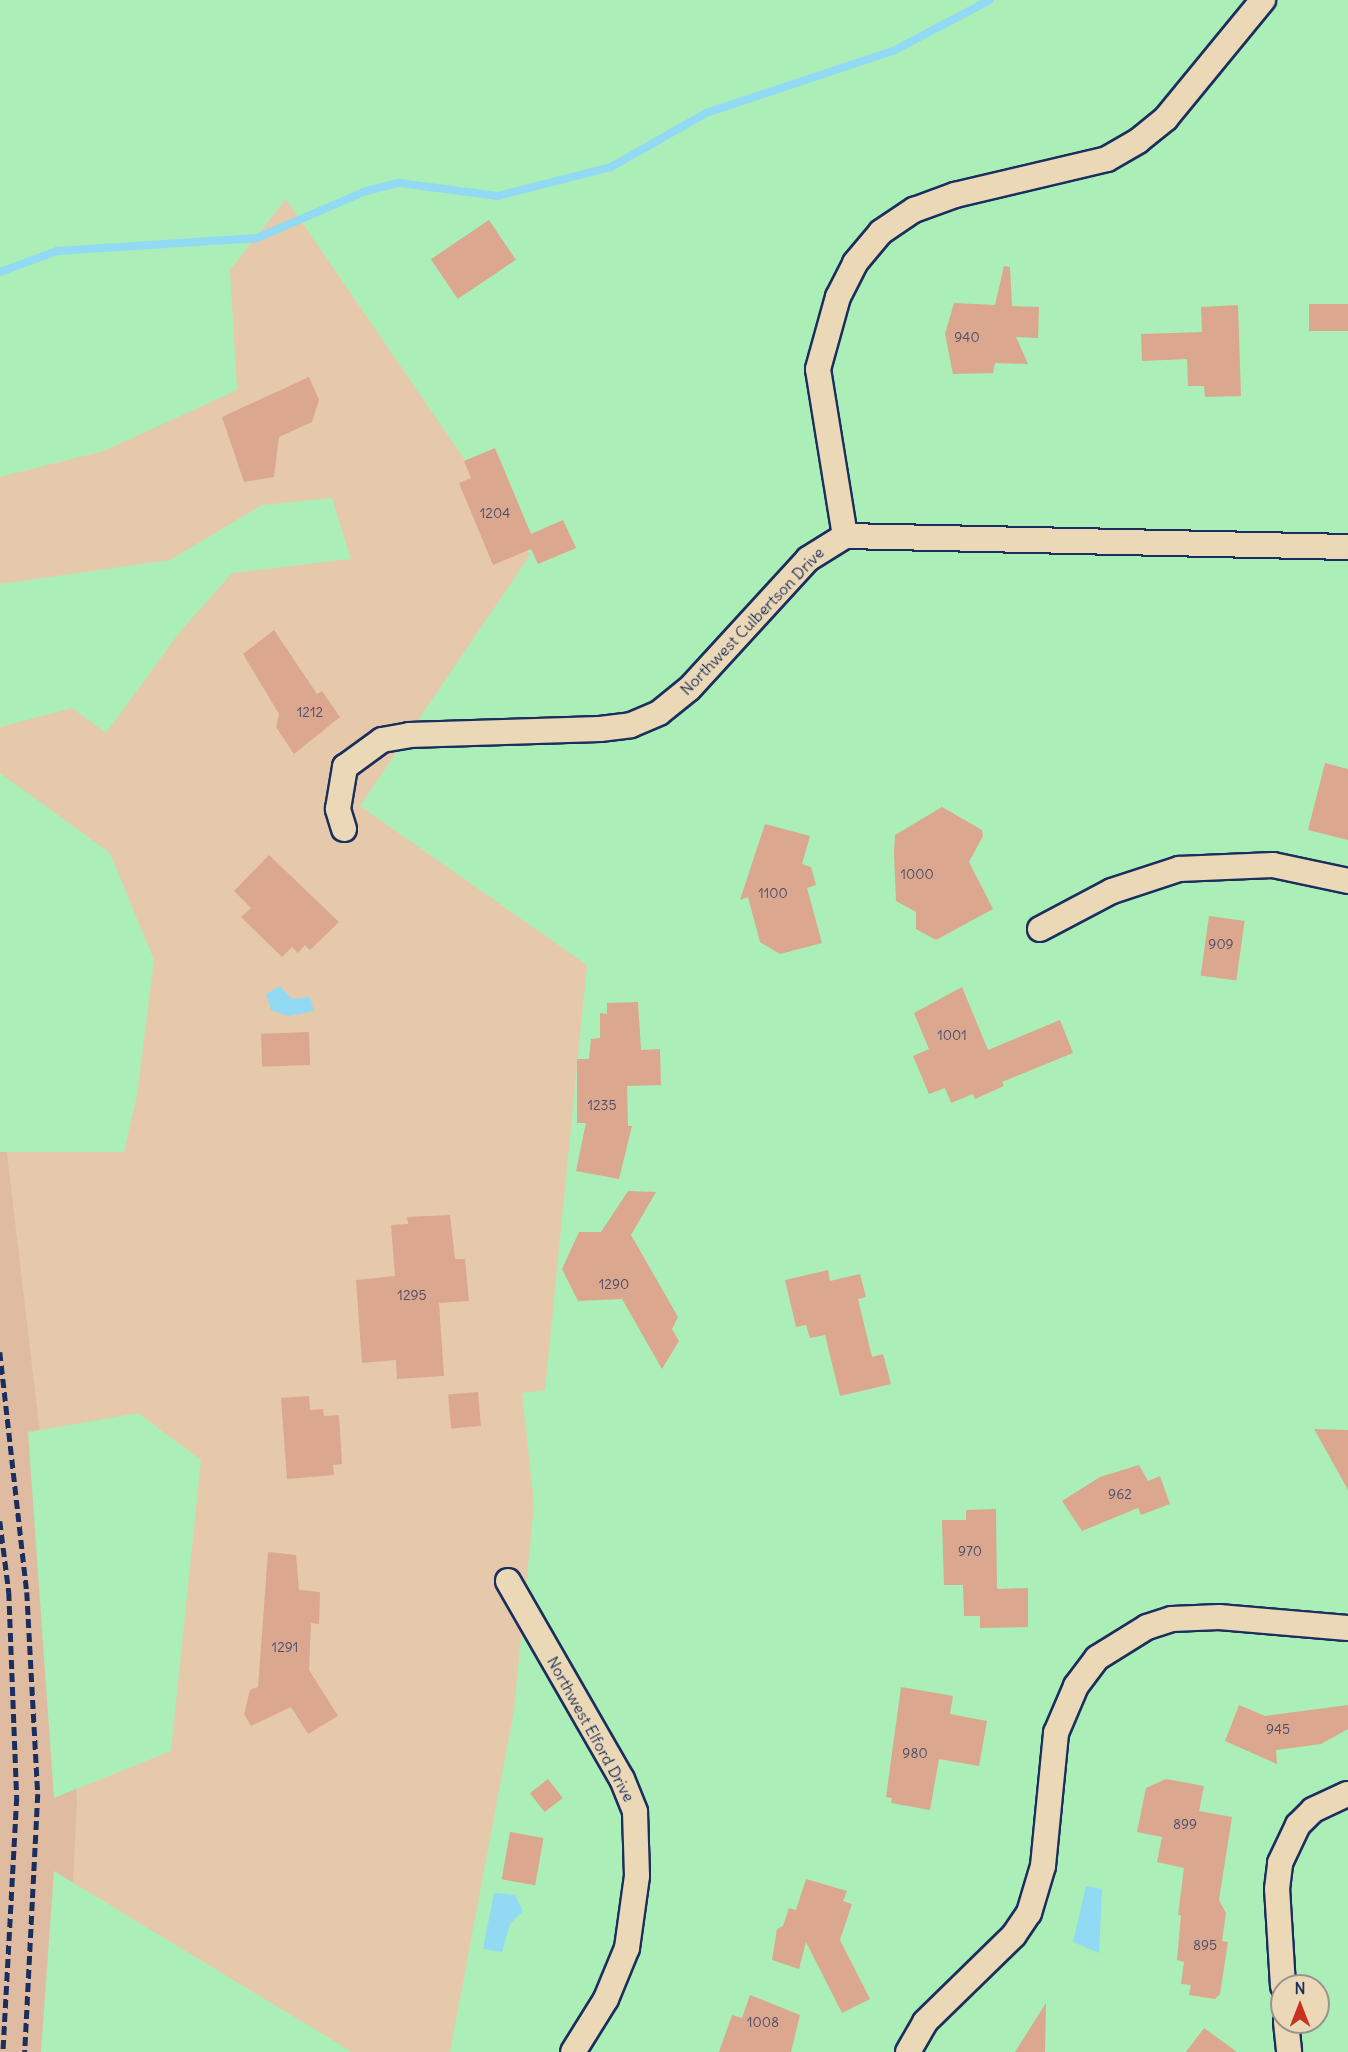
<!DOCTYPE html>
<style>
body{margin:0}
#map{position:relative;width:1348px;height:2052px;overflow:hidden;background:#e6c9aa;font-family:Delius,sans-serif}
div>[style]{position:absolute}
.built>*{inset:0;background:#dfbca1}
.green>*{inset:0;background:#aceeb7}
.water>*{inset:0;background:#92d9f4}
.stream>*{height:8px;margin:-4px;padding:0 4px;transform-origin:4px;border-radius:4px;background:#92d9f4}
.building>*{inset:0;background:#dba78f;transform-origin:0 0}
.roads{filter:drop-shadow(2px 0 #1b2f5e) drop-shadow(-2px 0 #1b2f5e) drop-shadow(0 2px #1b2f5e) drop-shadow(0 -2px #1b2f5e)}
.minor>*{height:24px;margin:-12px;padding:0 12px;transform-origin:12px;border-radius:12px;background:#ebd8b6}
.rail>*{height:4.5px;margin-top:-2.25px;transform-origin:0;background:repeating-linear-gradient(90deg,#1b2f5e 0 9px,transparent 0 13.5px)}
span{translate:-50% -50%;white-space:nowrap;text-align:center;line-height:1.15;-webkit-text-stroke:5px #ebd8b6;paint-order:stroke}
.number-label{font-size:14px;color:#4b4d6a}
.number-label span{-webkit-text-stroke-width:0}
.street-label{font-size:16px;color:#1b2f5e}
.north{position:absolute;left:1270px;top:1974px;width:60px;height:60px;box-sizing:border-box;background:#ebd8b6;border:2px solid #989493;border-radius:50%;rotate:0deg;font-size:16px;font-weight:700;line-height:24px;text-align:center;color:#1b2f5e}
.north::after{content:'';display:block;margin:auto;width:21px;height:27px;background:#c8321e;clip-path:polygon(50% 0,100% 100%,50% 72%,0 100%)}
</style>
<div id="map">
<div class="built">
<div style="clip-path:polygon(0 1094px,71px 1695px,77px 1803px,64px 2052px,0 2052px)"></div>
</div>
<div class="green">
<div style="clip-path:polygon(evenodd,0 0,1348px 0,1348px 2052px,450px 2052px,514px 1710px,534px 1504px,522px 1393px,545px 1390px,587px 965px,360px 806px,530px 555px,286px 199px,230px 270px,237px 390px,104px 451px,0 477px,0 0,1282px 1986px,1318px 1986px,1318px 2022px,1282px 2022px,1282px 1986px)"></div>
<div style="clip-path:polygon(332px 498px,351px 559px,232px 573px,179px 633px,106px 733px,72px 708px,0 727px,0 584px,170px 560px,262px 505px)"></div>
<div style="clip-path:polygon(0 773px,110px 853px,154px 960px,137px 1095px,124px 1152px,0 1152px)"></div>
<div style="clip-path:polygon(138px 1413px,201px 1460px,171px 1751px,54px 1798px,28px 1432px)"></div>
<div style="clip-path:polygon(54px 1871px,352px 2052px,41px 2052px)"></div>
</div>
<div class="water">
<div style="clip-path:polygon(280px 986px,292px 999px,310px 997px,314px 1011px,289px 1016px,271px 1010px,266px 994px)"></div>
<div style="clip-path:polygon(1086px 1886px,1102px 1889px,1099px 1953px,1073px 1942px)"></div>
<div style="clip-path:polygon(494px 1893px,515px 1895px,523px 1911px,510px 1924px,502px 1952px,483px 1949px)"></div>
</div>
<div class="stream">
<div style="left:0;top:272px;width:61px;rotate:-20.2deg"></div>
<div style="left:57px;top:251px;width:200px;rotate:-3.7deg"></div>
<div style="left:257px;top:238px;width:119px;rotate:-23.3deg"></div>
<div style="left:366px;top:191px;width:34px;rotate:-14deg"></div>
<div style="left:399px;top:183px;width:100px;rotate:7.5deg"></div>
<div style="left:498px;top:196px;width:117px;rotate:-14.4deg"></div>
<div style="left:611px;top:167px;width:109px;rotate:-29.6deg"></div>
<div style="left:706px;top:113px;width:199px;rotate:-18.4deg"></div>
<div style="left:895px;top:50px;width:107px;rotate:-27.8deg"></div>
</div>
<div class="building">
<div style="left:489px;top:220px;width:48px;height:70px;rotate:56deg"></div>
<div style="clip-path:polygon(1004px 266px,1010px 267px,1012px 306px,1039px 307px,1038px 338px,1016px 337px,1028px 364px,995px 363px,993px 373px,953px 374px,945px 334px,954px 303px,995px 305px)"></div>
<div style="left:1348px;top:304px;width:27px;height:39px;rotate:90deg"></div>
<div style="clip-path:polygon(1238px 305px,1241px 396px,1205px 397px,1204px 386px,1188px 386px,1187px 359px,1142px 361px,1141px 334px,1202px 332px,1201px 307px)"></div>
<div style="clip-path:polygon(309px 377px,319px 400px,312px 422px,279px 437px,274px 477px,244px 482px,222px 417px)"></div>
<div style="clip-path:polygon(495px 448px,531px 534px,563px 520px,576px 548px,538px 564px,531px 549px,493px 565px,459px 483px,471px 478px,464px 461px)"></div>
<div style="clip-path:polygon(274px 630px,317px 694px,322px 691px,340px 717px,294px 754px,276px 727px,279px 714px,243px 654px)"></div>
<div style="clip-path:polygon(1325px 763px,1348px 769px,1348px 840px,1308px 830px)"></div>
<div style="clip-path:polygon(942px 807px,982px 830px,983px 836px,969px 862px,993px 909px,936px 940px,916px 929px,916px 912px,896px 901px,894px 853px,895px 835px)"></div>
<div style="clip-path:polygon(765px 824px,810px 836px,802px 864px,811px 867px,816px 885px,807px 888px,822px 943px,780px 954px,760px 942px,748px 897px,740px 900px)"></div>
<div style="clip-path:polygon(269px 855px,339px 922px,310px 950px,305px 945px,298px 953px,292px 947px,282px 957px,241px 917px,251px 908px,234px 891px)"></div>
<div style="left:1209px;top:916px;width:36px;height:60px;rotate:8deg"></div>
<div style="clip-path:polygon(962px 987px,988px 1050px,1060px 1020px,1073px 1053px,1002px 1082px,1004px 1086px,975px 1099px,973px 1094px,951px 1103px,945px 1088px,929px 1094px,913px 1056px,929px 1049px,914px 1013px)"></div>
<div style="clip-path:polygon(638px 1002px,641px 1050px,660px 1049px,661px 1085px,627px 1086px,628px 1126px,632px 1126px,619px 1179px,576px 1171px,586px 1123px,577px 1123px,577px 1059px,589px 1059px,591px 1039px,600px 1038px,600px 1013px,607px 1014px,607px 1003px)"></div>
<div style="left:309px;top:1032px;width:33px;height:48px;rotate:88deg"></div>
<div style="clip-path:polygon(628px 1191px,656px 1192px,631px 1235px,678px 1317px,672px 1329px,679px 1341px,662px 1369px,622px 1299px,578px 1301px,562px 1269px,579px 1232px,601px 1232px)"></div>
<div style="clip-path:polygon(450px 1215px,455px 1259px,465px 1259px,469px 1301px,439px 1303px,444px 1376px,397px 1379px,396px 1360px,362px 1363px,356px 1280px,395px 1276px,391px 1225px,408px 1224px,407px 1217px)"></div>
<div style="clip-path:polygon(828px 1270px,830px 1281px,860px 1274px,866px 1297px,858px 1299px,872px 1357px,883px 1354px,891px 1384px,840px 1396px,825px 1335px,810px 1338px,806px 1325px,796px 1327px,785px 1280px)"></div>
<div style="left:478px;top:1392px;width:34px;height:30px;rotate:85deg"></div>
<div style="clip-path:polygon(309px 1396px,310px 1410px,323px 1409px,324px 1416px,339px 1415px,342px 1464px,333px 1465px,334px 1475px,287px 1479px,281px 1398px)"></div>
<div style="clip-path:polygon(1314px 1429px,1348px 1430px,1348px 1490px)"></div>
<div style="clip-path:polygon(1139px 1465px,1148px 1481px,1160px 1476px,1170px 1504px,1141px 1515px,1138px 1508px,1082px 1531px,1062px 1501px,1100px 1477px)"></div>
<div style="clip-path:polygon(996px 1509px,997px 1589px,1028px 1588px,1028px 1627px,980px 1628px,980px 1616px,964px 1616px,963px 1585px,944px 1585px,942px 1520px,966px 1520px,966px 1510px)"></div>
<div style="clip-path:polygon(268px 1552px,296px 1555px,299px 1590px,320px 1592px,319px 1624px,311px 1623px,309px 1670px,338px 1716px,308px 1734px,291px 1707px,251px 1726px,244px 1714px,250px 1690px,258px 1687px)"></div>
<div style="clip-path:polygon(901px 1687px,953px 1696px,950px 1714px,987px 1721px,979px 1766px,939px 1759px,930px 1810px,891px 1803px,892px 1798px,886px 1797px)"></div>
<div style="clip-path:polygon(1239px 1705px,1265px 1716px,1348px 1705px,1348px 1729px,1321px 1744px,1276px 1750px,1277px 1764px,1225px 1741px)"></div>
<div style="left:548px;top:1779px;width:24px;height:23px;rotate:52deg"></div>
<div style="clip-path:polygon(1166px 1779px,1204px 1786px,1199px 1811px,1232px 1817px,1219px 1900px,1226px 1913px,1222px 1941px,1228px 1942px,1220px 1994px,1215px 1999px,1189px 1995px,1191px 1985px,1181px 1984px,1184px 1962px,1177px 1960px,1181px 1915px,1178px 1915px,1184px 1868px,1157px 1862px,1162px 1837px,1137px 1832px,1146px 1788px)"></div>
<div style="left:510px;top:1832px;width:34px;height:48px;rotate:10deg"></div>
<div style="clip-path:polygon(806px 1879px,847px 1891px,843px 1901px,852px 1904px,840px 1940px,870px 1999px,842px 2013px,806px 1942px,799px 1969px,772px 1960px,777px 1929px,783px 1926px,789px 1908px,796px 1910px)"></div>
<div style="clip-path:polygon(750px 1995px,800px 2015px,791px 2052px,719px 2052px,732px 2015px,742px 2018px)"></div>
<div style="clip-path:polygon(1046px 2003px,1045px 2052px,1015px 2052px)"></div>
<div style="clip-path:polygon(1204px 2028px,1237px 2052px,1186px 2052px)"></div>
</div>
<div class="roads">
<div class="minor">
<div style="left:845px;top:536px;width:169px;rotate:-99.2deg"></div>
<div style="left:818px;top:369px;width:75px;rotate:-74.5deg"></div>
<div style="left:838px;top:297px;width:38px;rotate:-63deg"></div>
<div style="left:855px;top:263px;width:40px;rotate:-50deg"></div>
<div style="left:881px;top:232px;width:40px;rotate:-34deg"></div>
<div style="left:914px;top:210px;width:44px;rotate:-20.1deg"></div>
<div style="left:955px;top:195px;width:156px;rotate:-13.3deg"></div>
<div style="left:1107px;top:159px;width:36px;rotate:-30deg"></div>
<div style="left:1138px;top:141px;width:36px;rotate:-39deg"></div>
<div style="left:1166px;top:118px;width:153px;rotate:-50.6deg"></div>
<div style="left:344px;top:829px;width:21px;rotate:-107deg"></div>
<div style="left:338px;top:809px;width:43px;rotate:-80.5deg"></div>
<div style="left:345px;top:767px;width:46px;rotate:-36.1deg"></div>
<div style="left:382px;top:740px;width:27px;rotate:-10deg"></div>
<div style="left:409px;top:735px;width:191px;rotate:-1.8deg"></div>
<div style="left:600px;top:729px;width:31px;rotate:-7deg"></div>
<div style="left:631px;top:725px;width:30px;rotate:-23deg"></div>
<div style="left:659px;top:713px;width:38px;rotate:-39deg"></div>
<div style="left:689px;top:689px;width:176px;rotate:-47.5deg"></div>
<div style="left:808px;top:559px;width:44px;rotate:-31.9deg"></div>
<div style="left:845px;top:536px;width:503px;rotate:1.25deg"></div>
<div style="left:1040px;top:929px;width:81px;rotate:-27.8deg"></div>
<div style="left:1112px;top:891px;width:71px;rotate:-18.2deg"></div>
<div style="left:1179px;top:869px;width:94px;rotate:-2.4deg"></div>
<div style="left:1273px;top:865px;width:77px;rotate:12deg"></div>
<div style="left:508px;top:1581px;width:228px;rotate:60.1deg"></div>
<div style="left:622px;top:1779px;width:35px;rotate:68deg"></div>
<div style="left:635px;top:1812px;width:64px;rotate:88.2deg"></div>
<div style="left:637px;top:1876px;width:73px;rotate:97.9deg"></div>
<div style="left:627px;top:1948px;width:55px;rotate:112.4deg"></div>
<div style="left:606px;top:1999px;width:62px;rotate:121.9deg"></div>
<div style="left:1283px;top:1986px;width:97px;rotate:-93.5deg"></div>
<div style="left:1277px;top:1889px;width:26px;rotate:-83deg"></div>
<div style="left:1280px;top:1863px;width:42px;rotate:-64.7deg"></div>
<div style="left:1298px;top:1825px;width:21px;rotate:-45deg"></div>
<div style="left:1313px;top:1810px;width:38px;rotate:-25deg"></div>
<div style="left:1286px;top:2022px;width:30px;rotate:84deg"></div>
<div style="left:908px;top:2052px;width:34px;rotate:-60deg"></div>
<div style="left:925px;top:2022px;width:124px;rotate:-44.3deg"></div>
<div style="left:1014px;top:1935px;width:27px;rotate:-56deg"></div>
<div style="left:1029px;top:1913px;width:49px;rotate:-73.4deg"></div>
<div style="left:1043px;top:1866px;width:134px;rotate:-84.4deg"></div>
<div style="left:1056px;top:1733px;width:51px;rotate:-66.9deg"></div>
<div style="left:1076px;top:1686px;width:35px;rotate:-53deg"></div>
<div style="left:1097px;top:1658px;width:59px;rotate:-31.8deg"></div>
<div style="left:1147px;top:1627px;width:26px;rotate:-18deg"></div>
<div style="left:1172px;top:1619px;width:47px;rotate:-2.4deg"></div>
<div style="left:1219px;top:1617px;width:129px;rotate:4.9deg"></div>
</div>
</div>
<div class="rail">
<div style="left:0;top:1352px;width:242px;rotate:83.6deg"></div>
<div style="left:27px;top:1592px;width:202px;rotate:86.9deg"></div>
<div style="left:38px;top:1794px;width:258px;rotate:92.9deg"></div>
<div style="left:0;top:1521px;width:72px;rotate:82.8deg"></div>
<div style="left:9px;top:1592px;width:205px;rotate:87.8deg"></div>
<div style="left:17px;top:1797px;width:255px;rotate:93.1deg"></div>
</div>
<div class="number-label">
<span style="left:967px;top:337px">940</span>
<span style="left:495px;top:513px">1204</span>
<span style="left:310px;top:712px">1212</span>
<span style="left:917px;top:874px">1000</span>
<span style="left:773px;top:893px">1100</span>
<span style="left:1221px;top:944px">909</span>
<span style="left:952px;top:1035px">1001</span>
<span style="left:602px;top:1105px">1235</span>
<span style="left:614px;top:1284px">1290</span>
<span style="left:412px;top:1295px">1295</span>
<span style="left:1120px;top:1494px">962</span>
<span style="left:970px;top:1551px">970</span>
<span style="left:285px;top:1647px">1291</span>
<span style="left:1278px;top:1729px">945</span>
<span style="left:915px;top:1753px">980</span>
<span style="left:1185px;top:1824px">899</span>
<span style="left:1205px;top:1945px">895</span>
<span style="left:763px;top:2022px">1008</span>
</div>
<div class="street-label">
<span style="left:752px;top:621px;rotate:-46deg">Northwest Culbertson Drive</span>
<span style="left:591px;top:1729px;rotate:61deg">Northwest Elford Drive</span>
</div>
<div class="north">N</div>
</div>
